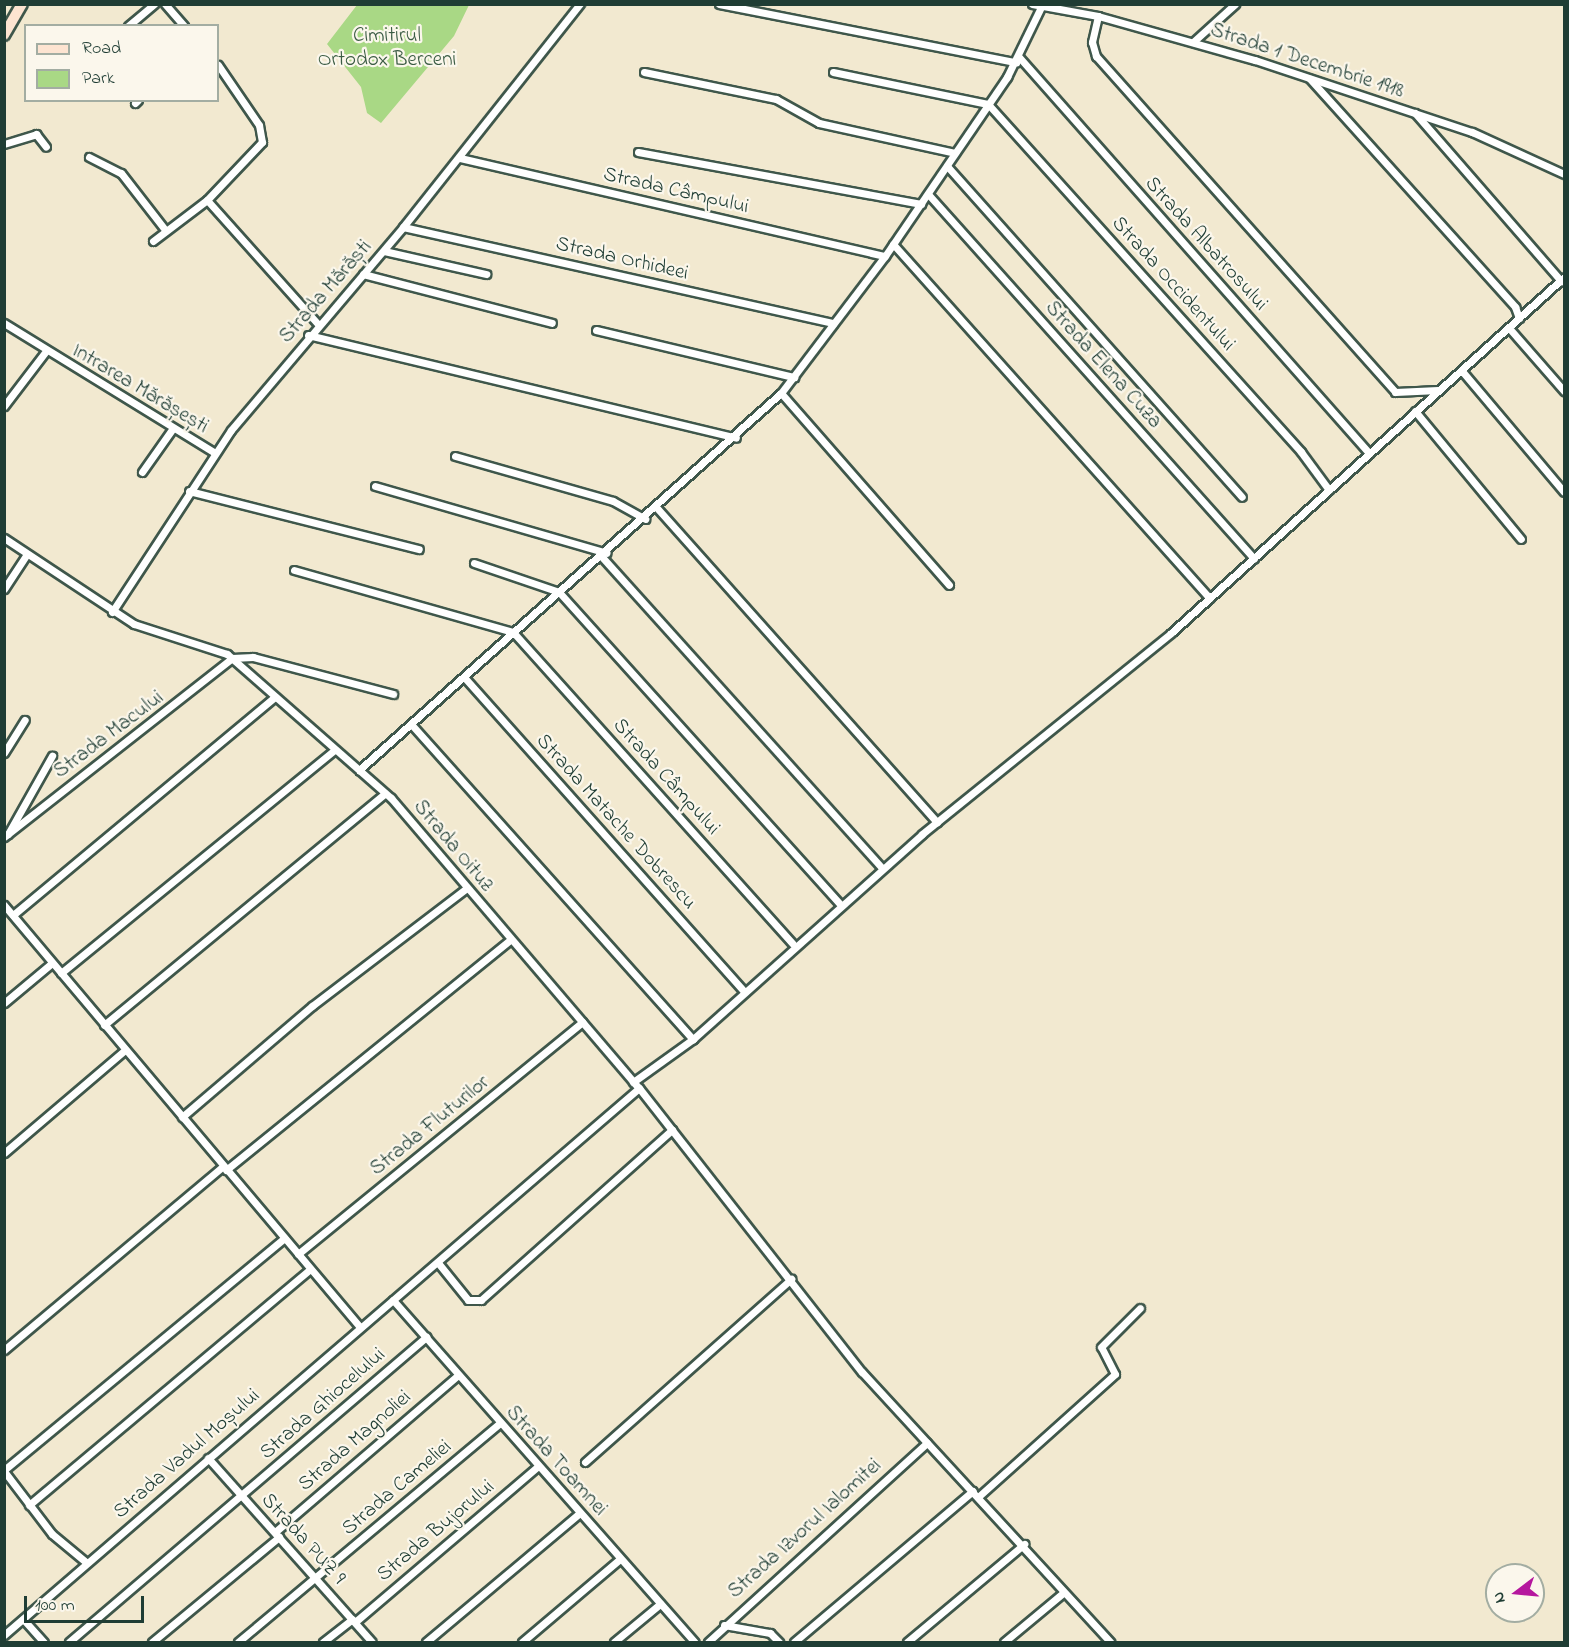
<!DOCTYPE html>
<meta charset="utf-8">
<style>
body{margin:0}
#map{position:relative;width:1569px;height:1647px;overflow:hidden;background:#f2e9d0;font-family:"Indie Flower",sans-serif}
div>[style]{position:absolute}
.green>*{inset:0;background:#a9d885}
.roads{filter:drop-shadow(2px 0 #3f574b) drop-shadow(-2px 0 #3f574b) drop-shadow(0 2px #3f574b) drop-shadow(0 -2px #3f574b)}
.minor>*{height:7px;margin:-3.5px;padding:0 3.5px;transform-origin:3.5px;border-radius:3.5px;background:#fff}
.secondary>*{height:10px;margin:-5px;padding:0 5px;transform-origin:5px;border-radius:5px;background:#fde4d1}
span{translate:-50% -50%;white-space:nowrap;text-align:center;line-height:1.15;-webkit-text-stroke:4.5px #fbf7ec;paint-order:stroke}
.park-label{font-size:21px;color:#3b5c44}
.street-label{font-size:21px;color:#1f3d34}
.frame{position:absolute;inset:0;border:6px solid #1f3d34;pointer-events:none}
.legend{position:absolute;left:24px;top:24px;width:195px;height:78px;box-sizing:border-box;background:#fbf7ec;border:2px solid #a3ada2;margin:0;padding:8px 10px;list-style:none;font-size:18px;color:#1f3d34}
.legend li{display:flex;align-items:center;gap:12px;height:30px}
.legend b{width:30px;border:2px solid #a3ada2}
.north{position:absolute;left:1485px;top:1563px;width:60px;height:60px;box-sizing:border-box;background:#fbf7ec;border:2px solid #a3ada2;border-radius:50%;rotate:254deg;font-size:16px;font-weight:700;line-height:24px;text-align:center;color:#1f3d34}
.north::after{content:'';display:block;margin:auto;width:21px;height:27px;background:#b5179e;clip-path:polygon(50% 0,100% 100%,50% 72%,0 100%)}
.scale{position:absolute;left:24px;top:1596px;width:120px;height:27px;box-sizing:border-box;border:3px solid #1f3d34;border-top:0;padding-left:8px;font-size:18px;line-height:21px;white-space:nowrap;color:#1f3d34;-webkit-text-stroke:4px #fbf7ec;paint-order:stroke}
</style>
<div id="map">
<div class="green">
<div style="clip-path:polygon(357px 5px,469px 5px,454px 36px,381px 123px,367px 113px,361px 87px,327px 44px)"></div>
</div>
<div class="roads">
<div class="minor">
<div style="left:165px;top:4px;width:29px;rotate:49deg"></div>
<div style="left:719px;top:4px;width:303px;rotate:11.1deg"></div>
<div style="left:1032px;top:4px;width:67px;rotate:10.3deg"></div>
<div style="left:1098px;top:16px;width:163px;rotate:15.7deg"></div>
<div style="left:1255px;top:60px;width:229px;rotate:18.4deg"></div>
<div style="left:1472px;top:132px;width:101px;rotate:24.5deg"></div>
<div style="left:1098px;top:16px;width:27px;rotate:103deg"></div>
<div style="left:1092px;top:42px;width:15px;rotate:74deg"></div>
<div style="left:1096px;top:56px;width:450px;rotate:48.3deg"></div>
<div style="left:1395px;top:392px;width:43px;rotate:-2.7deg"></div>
<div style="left:128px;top:26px;width:34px;rotate:-40deg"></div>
<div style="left:1193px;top:42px;width:57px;rotate:-42.1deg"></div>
<div style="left:1019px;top:57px;width:529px;rotate:48.53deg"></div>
<div style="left:644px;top:72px;width:135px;rotate:11.6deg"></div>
<div style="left:776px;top:99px;width:49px;rotate:29.2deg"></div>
<div style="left:819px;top:123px;width:139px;rotate:12.4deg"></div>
<div style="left:833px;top:72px;width:158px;rotate:11.7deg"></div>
<div style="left:988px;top:104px;width:468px;rotate:48deg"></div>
<div style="left:1301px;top:452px;width:47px;rotate:53.6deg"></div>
<div style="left:1310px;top:79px;width:307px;rotate:48deg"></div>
<div style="left:1515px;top:307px;width:12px;rotate:70deg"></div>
<div style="left:135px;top:103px;width:4px;rotate:-45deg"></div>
<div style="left:1415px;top:113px;width:223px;rotate:49deg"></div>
<div style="left:4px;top:144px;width:34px;rotate:-17deg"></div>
<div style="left:36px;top:134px;width:16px;rotate:52deg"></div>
<div style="left:638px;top:152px;width:288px;rotate:10.4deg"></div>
<div style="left:89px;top:157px;width:36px;rotate:27deg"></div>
<div style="left:121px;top:173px;width:73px;rotate:52.2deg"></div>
<div style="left:460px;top:158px;width:436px;rotate:13deg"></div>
<div style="left:947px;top:166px;width:443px;rotate:48.3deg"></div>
<div style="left:928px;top:194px;width:489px;rotate:48.2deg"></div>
<div style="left:207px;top:200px;width:166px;rotate:48.2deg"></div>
<div style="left:403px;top:227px;width:441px;rotate:12.6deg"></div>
<div style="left:153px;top:241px;width:68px;rotate:-37.2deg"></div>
<div style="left:207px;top:200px;width:80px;rotate:-46.5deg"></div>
<div style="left:262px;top:142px;width:17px;rotate:-100deg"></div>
<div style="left:259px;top:125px;width:73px;rotate:-124.3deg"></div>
<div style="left:893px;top:244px;width:475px;rotate:48.2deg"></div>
<div style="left:384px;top:251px;width:105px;rotate:12.7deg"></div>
<div style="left:363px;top:274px;width:195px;rotate:14.5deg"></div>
<div style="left:4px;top:323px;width:246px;rotate:31.6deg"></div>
<div style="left:1509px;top:328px;width:84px;rotate:48.9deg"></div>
<div style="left:596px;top:330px;width:204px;rotate:13.4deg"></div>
<div style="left:308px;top:335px;width:440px;rotate:13.5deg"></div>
<div style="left:1462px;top:371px;width:158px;rotate:49.9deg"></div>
<div style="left:781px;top:393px;width:255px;rotate:48.8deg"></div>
<div style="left:4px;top:406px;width:69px;rotate:-52.6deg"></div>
<div style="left:1415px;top:411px;width:166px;rotate:50.4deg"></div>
<div style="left:455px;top:456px;width:164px;rotate:15.9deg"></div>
<div style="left:613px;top:501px;width:37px;rotate:29deg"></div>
<div style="left:142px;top:472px;width:54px;rotate:-54.8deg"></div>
<div style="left:375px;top:486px;width:241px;rotate:16.1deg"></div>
<div style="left:189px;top:491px;width:237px;rotate:14.2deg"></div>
<div style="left:657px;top:508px;width:421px;rotate:48.3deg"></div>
<div style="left:4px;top:538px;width:156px;rotate:33.5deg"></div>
<div style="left:134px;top:624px;width:98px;rotate:17.9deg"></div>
<div style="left:227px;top:654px;width:218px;rotate:41.3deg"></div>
<div style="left:391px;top:798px;width:382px;rotate:49.5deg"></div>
<div style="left:639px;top:1088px;width:361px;rotate:51.9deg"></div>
<div style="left:862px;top:1372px;width:367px;rotate:47.4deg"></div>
<div style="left:602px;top:557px;width:418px;rotate:48deg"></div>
<div style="left:474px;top:563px;width:90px;rotate:18.8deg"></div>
<div style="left:559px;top:592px;width:421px;rotate:48deg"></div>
<div style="left:294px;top:570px;width:228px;rotate:15.8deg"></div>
<div style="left:513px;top:632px;width:419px;rotate:48.1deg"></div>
<div style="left:4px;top:589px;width:42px;rotate:-56.7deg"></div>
<div style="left:112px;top:612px;width:217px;rotate:-56.8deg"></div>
<div style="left:231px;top:430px;width:266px;rotate:-49.7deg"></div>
<div style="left:403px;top:227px;width:285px;rotate:-51.6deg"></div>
<div style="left:464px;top:677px;width:419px;rotate:48.3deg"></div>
<div style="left:411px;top:724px;width:423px;rotate:48.2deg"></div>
<div style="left:4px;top:753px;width:39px;rotate:-58deg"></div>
<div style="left:359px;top:770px;width:566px;rotate:-41.78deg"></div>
<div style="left:781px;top:393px;width:172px;rotate:-52.8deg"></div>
<div style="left:885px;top:256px;width:217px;rotate:-55.7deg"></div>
<div style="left:1007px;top:77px;width:78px;rotate:-64.1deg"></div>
<div style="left:8px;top:834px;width:90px;rotate:-60.6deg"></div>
<div style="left:4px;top:837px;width:290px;rotate:-38.1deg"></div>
<div style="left:232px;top:658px;width:21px;rotate:-3deg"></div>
<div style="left:253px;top:657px;width:145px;rotate:14.8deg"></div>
<div style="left:4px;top:905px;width:552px;rotate:49.85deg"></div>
<div style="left:13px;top:915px;width:341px;rotate:-39.8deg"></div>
<div style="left:61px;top:973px;width:353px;rotate:-39.2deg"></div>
<div style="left:4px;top:1003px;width:62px;rotate:-39.8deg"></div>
<div style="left:104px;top:1025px;width:364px;rotate:-39.5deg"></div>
<div style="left:633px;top:1082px;width:74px;rotate:-35.6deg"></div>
<div style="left:693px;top:1039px;width:307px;rotate:-41.8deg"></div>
<div style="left:922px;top:834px;width:320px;rotate:-38.9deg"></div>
<div style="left:1171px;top:633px;width:530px;rotate:-42.17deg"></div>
<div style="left:182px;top:1117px;width:171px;rotate:-40.5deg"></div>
<div style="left:312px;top:1006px;width:195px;rotate:-37.3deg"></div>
<div style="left:4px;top:1153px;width:159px;rotate:-40.4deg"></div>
<div style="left:226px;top:1170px;width:365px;rotate:-39deg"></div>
<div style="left:298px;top:1254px;width:367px;rotate:-39.2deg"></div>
<div style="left:439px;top:1264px;width:46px;rotate:51.1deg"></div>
<div style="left:468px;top:1300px;width:13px"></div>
<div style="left:481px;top:1300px;width:256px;rotate:-41.7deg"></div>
<div style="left:393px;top:1300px;width:456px;rotate:48.6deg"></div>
<div style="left:4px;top:1350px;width:286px;rotate:-40deg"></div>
<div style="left:208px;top:1458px;width:246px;rotate:48.3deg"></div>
<div style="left:585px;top:1462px;width:276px;rotate:-41.6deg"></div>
<div style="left:4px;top:1470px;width:364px;rotate:-39.6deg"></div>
<div style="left:4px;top:1471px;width:79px;rotate:52.7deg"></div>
<div style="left:52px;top:1534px;width:45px;rotate:39.6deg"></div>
<div style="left:978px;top:1497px;width:184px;rotate:-41.9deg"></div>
<div style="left:1115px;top:1374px;width:30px;rotate:-117deg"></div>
<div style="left:1101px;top:1347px;width:55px;rotate:-45deg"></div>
<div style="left:29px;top:1505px;width:367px;rotate:-40deg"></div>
<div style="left:275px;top:1532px;width:241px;rotate:-40.6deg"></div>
<div style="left:23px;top:1619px;width:31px;rotate:48deg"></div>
<div style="left:355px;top:1622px;width:240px;rotate:-40.4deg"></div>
<div style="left:724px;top:1625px;width:47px;rotate:9.9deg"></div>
<div style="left:770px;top:1633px;width:13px;rotate:45deg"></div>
<div style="left:4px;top:1635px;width:838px;rotate:-40.74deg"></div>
<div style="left:69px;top:1642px;width:470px;rotate:-40.5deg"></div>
<div style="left:152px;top:1642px;width:165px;rotate:-39.6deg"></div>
<div style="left:238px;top:1642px;width:341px;rotate:-39.9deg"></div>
<div style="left:323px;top:1642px;width:37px;rotate:-38deg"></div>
<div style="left:426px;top:1642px;width:201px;rotate:-40deg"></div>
<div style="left:522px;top:1642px;width:128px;rotate:-40.3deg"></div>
<div style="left:614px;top:1642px;width:60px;rotate:-39.6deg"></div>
<div style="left:708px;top:1642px;width:296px;rotate:-42.3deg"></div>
<div style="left:794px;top:1642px;width:234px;rotate:-40.2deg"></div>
<div style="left:907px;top:1642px;width:153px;rotate:-39.9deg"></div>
<div style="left:1004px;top:1642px;width:77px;rotate:-39.7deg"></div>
</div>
<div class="secondary">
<div style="left:4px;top:35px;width:36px;rotate:-60deg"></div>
</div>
</div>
<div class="park-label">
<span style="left:387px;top:48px">Cimitirul<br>Ortodox Berceni</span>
</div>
<div class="street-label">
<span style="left:1307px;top:61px;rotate:18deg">Strada 1 Decembrie 1918</span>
<span style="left:676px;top:191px;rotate:13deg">Strada Câmpului</span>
<span style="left:1206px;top:244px;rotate:48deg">Strada Albatrosului</span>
<span style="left:622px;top:259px;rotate:13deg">Strada Orhideei</span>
<span style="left:1173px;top:284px;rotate:48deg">Strada Occidentului</span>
<span style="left:326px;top:292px;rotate:-49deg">Strada Mărăști</span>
<span style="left:1103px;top:365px;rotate:48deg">Strada Elena Cuza</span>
<span style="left:140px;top:389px;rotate:31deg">Intrarea Mărășești</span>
<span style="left:109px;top:735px;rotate:-37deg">Strada Macului</span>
<span style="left:666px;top:777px;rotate:48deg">Strada Câmpului</span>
<span style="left:616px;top:822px;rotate:48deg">Strada Matache Dobrescu</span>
<span style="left:453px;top:846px;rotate:50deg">Strada Oituz</span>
<span style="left:430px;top:1126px;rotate:-39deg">Strada Fluturilor</span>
<span style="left:323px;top:1404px;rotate:-41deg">Strada Ghiocelului</span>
<span style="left:355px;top:1441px;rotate:-41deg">Strada Magnoliei</span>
<span style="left:187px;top:1454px;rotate:-41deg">Strada Vadul Moșului</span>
<span style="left:556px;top:1461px;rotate:48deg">Strada Toamnei</span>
<span style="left:397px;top:1488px;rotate:-40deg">Strada Cameliei</span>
<span style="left:805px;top:1529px;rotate:-42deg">Strada Izvorul Ialomitei</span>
<span style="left:436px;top:1531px;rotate:-40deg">Strada Bujorului</span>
<span style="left:303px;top:1539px;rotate:48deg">Strada PUZ 9</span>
</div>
<div class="frame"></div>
<ul class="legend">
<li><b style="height:8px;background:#fde4d1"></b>Road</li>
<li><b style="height:16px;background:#a9d885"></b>Park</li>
</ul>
<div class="north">N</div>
<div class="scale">100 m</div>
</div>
